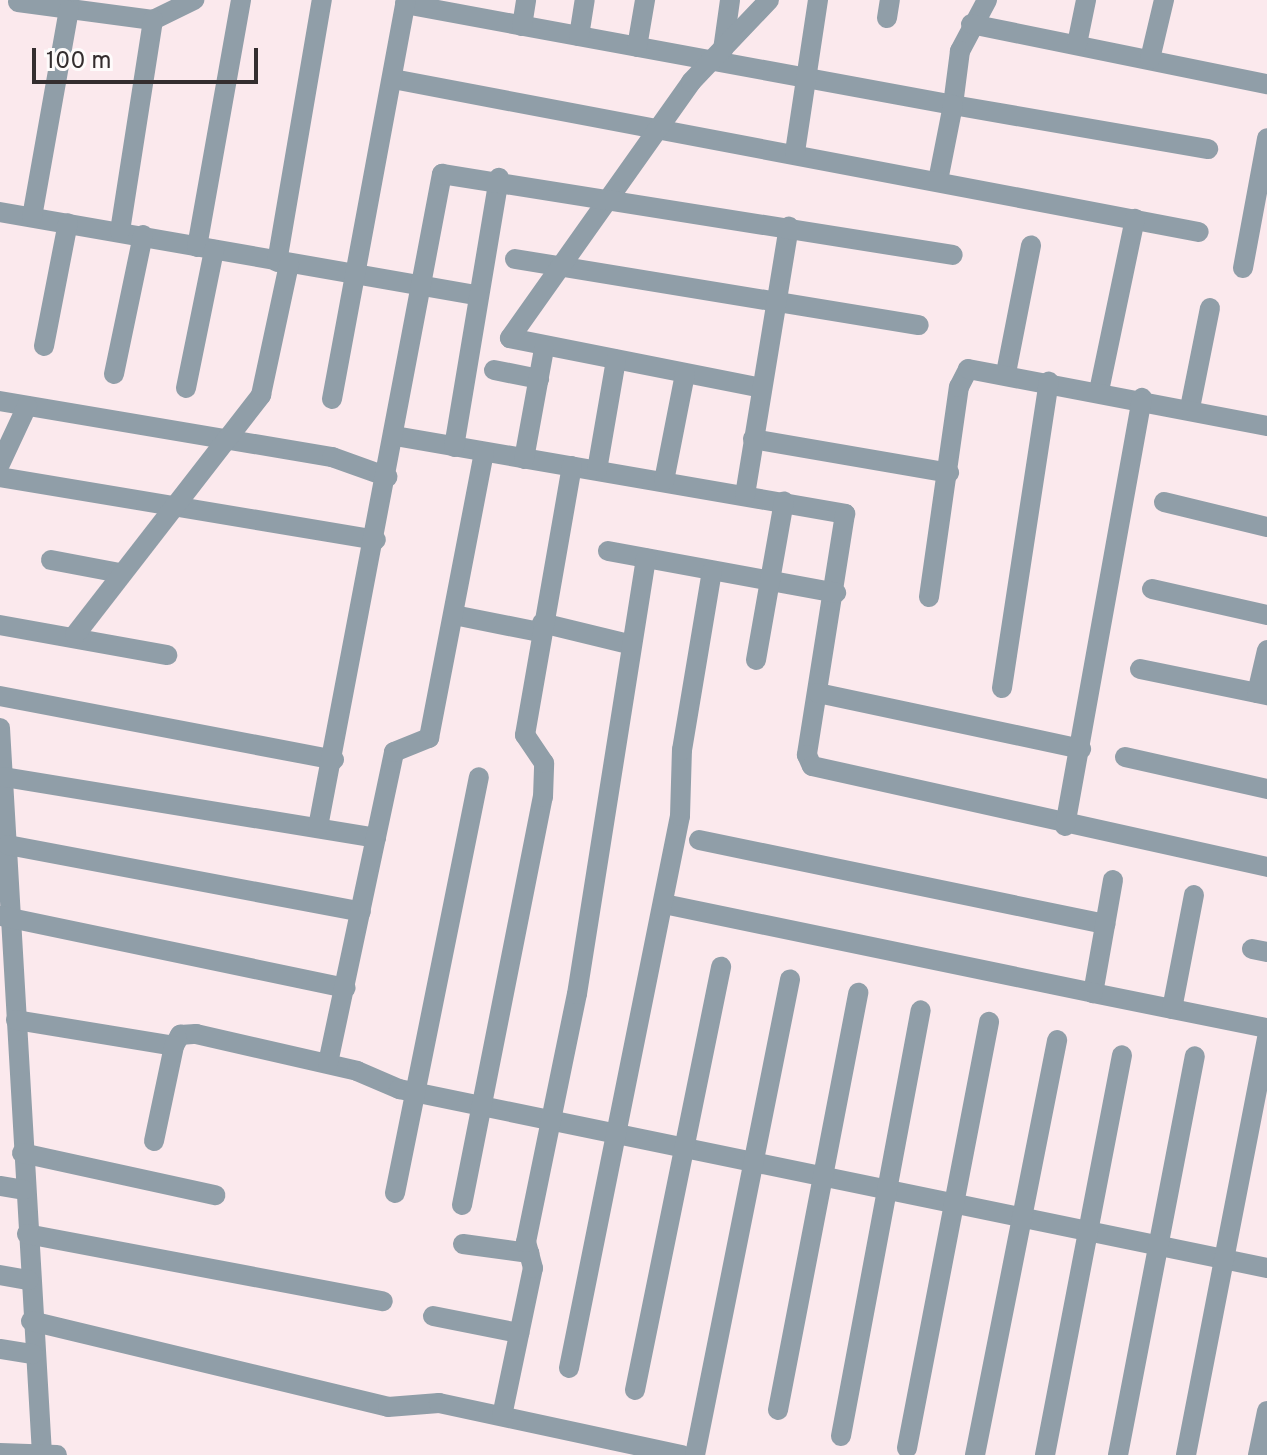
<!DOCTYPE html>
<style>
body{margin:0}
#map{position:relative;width:1267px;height:1455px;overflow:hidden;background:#fbe9ed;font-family:Overpass,sans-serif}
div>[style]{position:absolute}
.minor>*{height:20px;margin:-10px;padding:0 10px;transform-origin:10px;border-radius:10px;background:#909ea8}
span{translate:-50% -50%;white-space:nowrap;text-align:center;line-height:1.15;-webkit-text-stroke:7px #fefbfb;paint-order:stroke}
.scale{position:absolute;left:32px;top:48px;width:226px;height:36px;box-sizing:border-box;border:4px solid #342e2f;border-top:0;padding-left:10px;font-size:24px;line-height:28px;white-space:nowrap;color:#342e2f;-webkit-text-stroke:6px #fefbfb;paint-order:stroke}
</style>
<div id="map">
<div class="minor">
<div style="left:987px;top:0;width:58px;rotate:117.9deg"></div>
<div style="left:960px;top:51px;width:54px;rotate:97.4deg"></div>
<div style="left:953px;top:105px;width:259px;rotate:9.8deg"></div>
<div style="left:18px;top:2px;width:136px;rotate:7.6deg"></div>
<div style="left:153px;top:20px;width:46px;rotate:-26deg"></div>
<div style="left:405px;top:4px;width:557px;rotate:10.44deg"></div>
<div style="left:953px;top:105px;width:77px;rotate:101.2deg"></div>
<div style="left:887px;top:18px;width:18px;rotate:-81deg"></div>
<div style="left:971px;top:24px;width:302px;rotate:11.5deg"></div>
<div style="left:522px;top:26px;width:26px;rotate:-81deg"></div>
<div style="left:579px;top:36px;width:36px;rotate:-81deg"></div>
<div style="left:1077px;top:44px;width:45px;rotate:-78.4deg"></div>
<div style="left:637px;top:47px;width:48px;rotate:-80.3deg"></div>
<div style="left:723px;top:50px;width:50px;rotate:-82deg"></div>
<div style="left:1150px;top:59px;width:61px;rotate:-76.7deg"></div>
<div style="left:393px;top:79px;width:820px;rotate:10.75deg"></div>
<div style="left:795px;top:152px;width:154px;rotate:-81.4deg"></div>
<div style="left:0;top:212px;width:486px;rotate:9.9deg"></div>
<div style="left:32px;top:217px;width:210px;rotate:-79.9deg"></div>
<div style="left:120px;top:231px;width:214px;rotate:-81.1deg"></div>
<div style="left:197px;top:247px;width:251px;rotate:-79.9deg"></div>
<div style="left:515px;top:259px;width:409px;rotate:9.3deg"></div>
<div style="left:277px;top:262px;width:266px;rotate:-80.3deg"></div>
<div style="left:1243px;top:268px;width:132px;rotate:-79.5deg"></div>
<div style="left:44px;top:346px;width:125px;rotate:-79deg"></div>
<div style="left:494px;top:370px;width:46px;rotate:11.3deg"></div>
<div style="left:1006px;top:373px;width:130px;rotate:-78.9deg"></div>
<div style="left:114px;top:374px;width:142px;rotate:-78.2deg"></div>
<div style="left:186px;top:388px;width:141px;rotate:-78.5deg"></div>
<div style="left:762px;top:388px;width:257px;rotate:-168.8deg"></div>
<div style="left:510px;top:338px;width:314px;rotate:-54.7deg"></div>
<div style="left:691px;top:82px;width:113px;rotate:-46.4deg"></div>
<div style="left:1099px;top:391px;width:176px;rotate:-78.2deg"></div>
<div style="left:332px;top:399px;width:406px;rotate:-79.5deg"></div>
<div style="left:0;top:401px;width:337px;rotate:9.6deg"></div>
<div style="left:332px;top:457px;width:59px;rotate:19.7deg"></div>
<div style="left:1190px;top:408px;width:102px;rotate:-78.7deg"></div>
<div style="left:395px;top:436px;width:457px;rotate:9.8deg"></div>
<div style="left:845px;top:514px;width:244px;rotate:99deg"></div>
<div style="left:807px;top:755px;width:12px;rotate:66deg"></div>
<div style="left:812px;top:766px;width:466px;rotate:12.5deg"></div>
<div style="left:753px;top:439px;width:199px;rotate:9.8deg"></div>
<div style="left:454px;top:447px;width:273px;rotate:-80.5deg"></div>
<div style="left:524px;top:459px;width:112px;rotate:-79.7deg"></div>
<div style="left:0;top:464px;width:64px;rotate:-65deg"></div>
<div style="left:597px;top:470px;width:112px;rotate:-80.2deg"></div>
<div style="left:0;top:477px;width:381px;rotate:9.5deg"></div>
<div style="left:664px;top:481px;width:109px;rotate:-78.9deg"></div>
<div style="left:745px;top:495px;width:272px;rotate:-80.7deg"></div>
<div style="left:1164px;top:502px;width:106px;rotate:13.6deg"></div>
<div style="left:608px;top:551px;width:232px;rotate:10.4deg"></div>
<div style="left:51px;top:560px;width:70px;rotate:10.7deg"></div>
<div style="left:1152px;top:589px;width:118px;rotate:12.7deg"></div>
<div style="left:929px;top:597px;width:212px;rotate:-81.9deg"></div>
<div style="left:959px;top:387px;width:20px;rotate:-63deg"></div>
<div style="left:968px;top:369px;width:304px;rotate:10.8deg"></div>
<div style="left:454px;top:615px;width:87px;rotate:11.3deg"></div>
<div style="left:542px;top:623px;width:89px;rotate:13.7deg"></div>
<div style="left:0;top:625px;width:170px;rotate:10.2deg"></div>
<div style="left:75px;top:635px;width:304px;rotate:-52.2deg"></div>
<div style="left:261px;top:395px;width:134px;rotate:-77.9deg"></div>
<div style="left:756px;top:660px;width:161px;rotate:-80deg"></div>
<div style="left:1140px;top:669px;width:130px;rotate:11.6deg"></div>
<div style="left:1002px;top:688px;width:310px;rotate:-81.3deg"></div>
<div style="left:818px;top:693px;width:269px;rotate:12deg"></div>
<div style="left:1257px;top:693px;width:44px;rotate:-76.9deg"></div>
<div style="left:0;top:696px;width:340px;rotate:10.8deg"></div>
<div style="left:0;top:728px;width:728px;rotate:86.69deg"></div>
<div style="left:1125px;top:757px;width:146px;rotate:12.7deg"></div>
<div style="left:4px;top:777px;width:377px;rotate:9.3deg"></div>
<div style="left:1065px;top:826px;width:435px;rotate:-79.8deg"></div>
<div style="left:318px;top:827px;width:665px;rotate:-79.25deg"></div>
<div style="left:442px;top:174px;width:517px;rotate:9.01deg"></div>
<div style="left:699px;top:840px;width:415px;rotate:11.7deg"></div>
<div style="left:8px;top:845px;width:359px;rotate:10.7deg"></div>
<div style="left:1113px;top:880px;width:115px;rotate:100deg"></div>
<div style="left:1093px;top:993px;width:177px;rotate:11.4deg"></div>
<div style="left:664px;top:904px;width:438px;rotate:11.7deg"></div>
<div style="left:1px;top:916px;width:352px;rotate:11.8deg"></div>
<div style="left:1252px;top:949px;width:15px;rotate:11deg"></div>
<div style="left:1172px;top:1009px;width:116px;rotate:-79.1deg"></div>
<div style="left:16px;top:1020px;width:160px;rotate:9.3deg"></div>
<div style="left:174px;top:1046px;width:13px;rotate:-61deg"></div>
<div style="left:180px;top:1035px;width:16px;rotate:-4deg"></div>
<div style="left:196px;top:1034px;width:165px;rotate:12.9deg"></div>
<div style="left:357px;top:1071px;width:46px;rotate:23.2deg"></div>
<div style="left:399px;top:1089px;width:886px;rotate:11.65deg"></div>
<div style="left:328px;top:1063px;width:318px;rotate:-78deg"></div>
<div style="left:394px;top:752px;width:38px;rotate:-22deg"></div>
<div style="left:429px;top:738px;width:290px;rotate:-79.1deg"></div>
<div style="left:154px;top:1141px;width:97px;rotate:-78.1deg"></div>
<div style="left:22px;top:1153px;width:198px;rotate:12.3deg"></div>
<div style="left:0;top:1186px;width:24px;rotate:9deg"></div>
<div style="left:395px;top:1193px;width:424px;rotate:-78.6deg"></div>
<div style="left:462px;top:1205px;width:416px;rotate:-78.8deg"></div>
<div style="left:543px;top:797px;width:34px;rotate:-88deg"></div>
<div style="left:544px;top:763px;width:34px;rotate:-124deg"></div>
<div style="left:525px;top:735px;width:273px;rotate:-80.1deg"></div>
<div style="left:27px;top:1234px;width:362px;rotate:10.7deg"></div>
<div style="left:463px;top:1244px;width:67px;rotate:7.8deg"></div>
<div style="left:0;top:1275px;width:29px;rotate:10deg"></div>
<div style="left:433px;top:1316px;width:88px;rotate:11.2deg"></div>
<div style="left:31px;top:1321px;width:367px;rotate:13.5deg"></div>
<div style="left:388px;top:1407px;width:51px;rotate:-4.5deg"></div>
<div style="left:439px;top:1403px;width:249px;rotate:12.1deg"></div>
<div style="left:0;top:1349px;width:33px;rotate:9deg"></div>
<div style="left:569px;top:1368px;width:563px;rotate:-78.63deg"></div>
<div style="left:680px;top:816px;width:66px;rotate:-88.3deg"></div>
<div style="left:682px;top:750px;width:181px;rotate:-80.5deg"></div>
<div style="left:635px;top:1390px;width:432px;rotate:-78.5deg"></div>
<div style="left:778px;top:1410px;width:425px;rotate:-79.1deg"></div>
<div style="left:502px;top:1416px;width:151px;rotate:-78.2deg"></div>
<div style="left:533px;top:1268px;width:27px;rotate:-105deg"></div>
<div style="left:526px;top:1242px;width:253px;rotate:-78.4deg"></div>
<div style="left:577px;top:994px;width:441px;rotate:-81deg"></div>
<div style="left:841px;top:1436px;width:433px;rotate:-79.4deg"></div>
<div style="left:907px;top:1448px;width:434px;rotate:-79.1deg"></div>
<div style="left:0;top:1453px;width:57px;rotate:2deg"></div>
<div style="left:695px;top:1455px;width:485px;rotate:-78.7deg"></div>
<div style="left:975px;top:1455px;width:423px;rotate:-78.8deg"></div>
<div style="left:1045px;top:1455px;width:407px;rotate:-79.1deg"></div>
<div style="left:1118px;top:1455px;width:406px;rotate:-79.1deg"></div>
<div style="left:1186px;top:1455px;width:425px;rotate:-79deg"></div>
<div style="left:1258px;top:1455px;width:45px;rotate:-78.4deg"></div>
</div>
<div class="scale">100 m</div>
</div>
